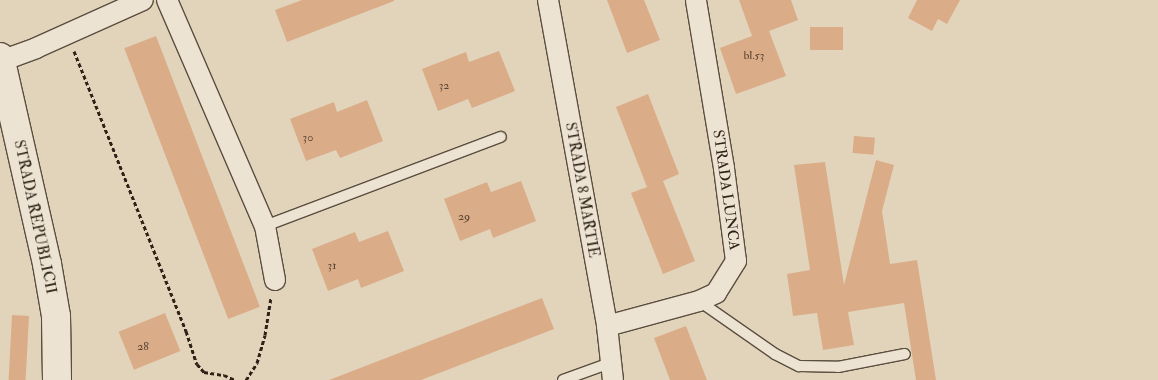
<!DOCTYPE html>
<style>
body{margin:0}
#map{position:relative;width:1158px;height:380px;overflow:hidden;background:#e2d4bb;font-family:"IM FELL Double Pica",serif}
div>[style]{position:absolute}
.building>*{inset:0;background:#daac88;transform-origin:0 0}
.path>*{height:3px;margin-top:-1.5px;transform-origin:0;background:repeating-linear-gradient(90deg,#2e2116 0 4px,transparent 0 6.5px)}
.roads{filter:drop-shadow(1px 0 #5b4e3f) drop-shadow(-1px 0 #5b4e3f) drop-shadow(0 1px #5b4e3f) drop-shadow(0 -1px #5b4e3f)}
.lane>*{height:10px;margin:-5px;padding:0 5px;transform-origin:5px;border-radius:5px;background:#ece3d3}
.street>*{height:20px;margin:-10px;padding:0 10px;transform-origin:10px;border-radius:10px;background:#ece3d3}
.secondary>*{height:28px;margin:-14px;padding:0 14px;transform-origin:14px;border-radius:14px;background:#ece3d3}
span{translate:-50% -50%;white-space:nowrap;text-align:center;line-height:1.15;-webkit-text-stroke:4px #ece3d3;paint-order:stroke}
.number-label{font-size:12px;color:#594432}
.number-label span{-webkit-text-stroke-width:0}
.street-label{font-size:15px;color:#2e2116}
</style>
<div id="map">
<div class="building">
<div style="clip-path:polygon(302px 0,394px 0,394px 1px,287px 42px,275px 10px)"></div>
<div style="clip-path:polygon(607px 0,644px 0,660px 40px,627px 53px)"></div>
<div style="clip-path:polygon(739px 0,791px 0,798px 20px,769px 31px,786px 76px,736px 94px,720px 48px,752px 36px)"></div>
<div style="clip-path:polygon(917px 0,960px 0,947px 24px,938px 19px,932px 31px,908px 18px)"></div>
<div style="left:843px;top:27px;width:23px;height:33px;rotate:90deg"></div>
<div style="left:156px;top:36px;width:290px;height:34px;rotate:69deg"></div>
<div style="clip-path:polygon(499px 51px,515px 91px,472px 108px,468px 99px,438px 111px,422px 69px,466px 52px,469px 62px)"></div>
<div style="clip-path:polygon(648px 94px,679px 174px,663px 181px,695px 261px,663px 274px,631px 193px,647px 187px,616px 107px)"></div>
<div style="clip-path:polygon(367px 100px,383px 141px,340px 158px,336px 150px,306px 161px,290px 119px,334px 102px,337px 112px)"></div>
<div style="left:854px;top:136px;width:21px;height:17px;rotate:5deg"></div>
<div style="clip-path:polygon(876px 160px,894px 165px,882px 211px,890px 264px,917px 260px,936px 380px,916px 380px,904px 303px,848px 312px,854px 345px,823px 350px,817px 313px,793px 316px,787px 274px,810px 270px,794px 165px,825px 162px,844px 285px)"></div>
<div style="clip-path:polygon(521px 181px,536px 221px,493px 238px,490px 229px,460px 241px,444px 199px,487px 182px,491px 192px)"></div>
<div style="clip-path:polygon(388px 231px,404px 271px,361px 288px,358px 279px,328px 291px,312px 249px,355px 232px,359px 242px)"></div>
<div style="clip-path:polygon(542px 298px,554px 329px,421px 380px,329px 380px)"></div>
<div style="left:165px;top:313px;width:41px;height:50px;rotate:68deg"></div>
<div style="left:12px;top:315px;width:17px;height:65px;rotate:3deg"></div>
<div style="clip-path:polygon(686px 326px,707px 380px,670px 380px,654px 338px)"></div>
</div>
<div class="path">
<div style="left:74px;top:51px;width:302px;rotate:68.2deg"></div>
<div style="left:186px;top:331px;width:35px;rotate:72deg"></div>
<div style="left:197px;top:364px;width:11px;rotate:49deg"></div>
<div style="left:204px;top:372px;width:20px;rotate:9deg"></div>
<div style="left:224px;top:375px;width:12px;rotate:24deg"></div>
<div style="left:246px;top:380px;width:20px;rotate:-57deg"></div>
<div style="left:257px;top:363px;width:29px;rotate:-74deg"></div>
<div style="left:265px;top:335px;width:37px;rotate:-81deg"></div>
</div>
<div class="roads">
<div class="lane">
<div style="left:265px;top:226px;width:252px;rotate:-20.7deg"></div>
<div style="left:699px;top:301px;width:93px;rotate:34.9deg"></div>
<div style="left:775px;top:354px;width:27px;rotate:27deg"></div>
<div style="left:799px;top:366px;width:39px;rotate:1deg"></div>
<div style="left:838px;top:367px;width:68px;rotate:-11deg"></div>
<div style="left:563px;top:380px;width:50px;rotate:-19.9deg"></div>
</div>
<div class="street">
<div style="left:167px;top:0;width:246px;rotate:66.6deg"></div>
<div style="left:265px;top:226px;width:55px;rotate:79.5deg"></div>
<div style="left:548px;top:0;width:331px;rotate:79.7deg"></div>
<div style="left:607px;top:326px;width:54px;rotate:83.7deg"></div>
<div style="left:1px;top:61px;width:37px;rotate:-20deg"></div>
<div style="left:36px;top:48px;width:117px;rotate:-24.2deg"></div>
<div style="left:607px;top:326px;width:95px;rotate:-15.2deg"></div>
<div style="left:699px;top:301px;width:19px;rotate:-25deg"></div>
<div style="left:716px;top:293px;width:38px;rotate:-58deg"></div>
<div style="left:736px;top:261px;width:94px;rotate:-97.4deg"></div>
<div style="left:724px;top:168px;width:170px;rotate:-99.5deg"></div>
</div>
<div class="secondary">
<div style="left:0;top:57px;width:212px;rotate:77.2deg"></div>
<div style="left:47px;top:264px;width:53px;rotate:80.2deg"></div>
<div style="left:56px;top:316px;width:64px;rotate:89.1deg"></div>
</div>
</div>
<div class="number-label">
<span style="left:754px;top:56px">bl.53</span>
<span style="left:444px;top:86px">32</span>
<span style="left:308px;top:138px">30</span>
<span style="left:464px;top:217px">29</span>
<span style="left:332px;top:266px">31</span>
<span style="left:143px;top:347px">28</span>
</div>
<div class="street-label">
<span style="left:582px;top:190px;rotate:80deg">STRADA 8 MARTIE</span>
<span style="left:726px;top:190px;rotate:82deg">STRADA LUNCA</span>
<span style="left:35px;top:217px;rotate:78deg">STRADA REPUBLICII</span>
</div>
</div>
